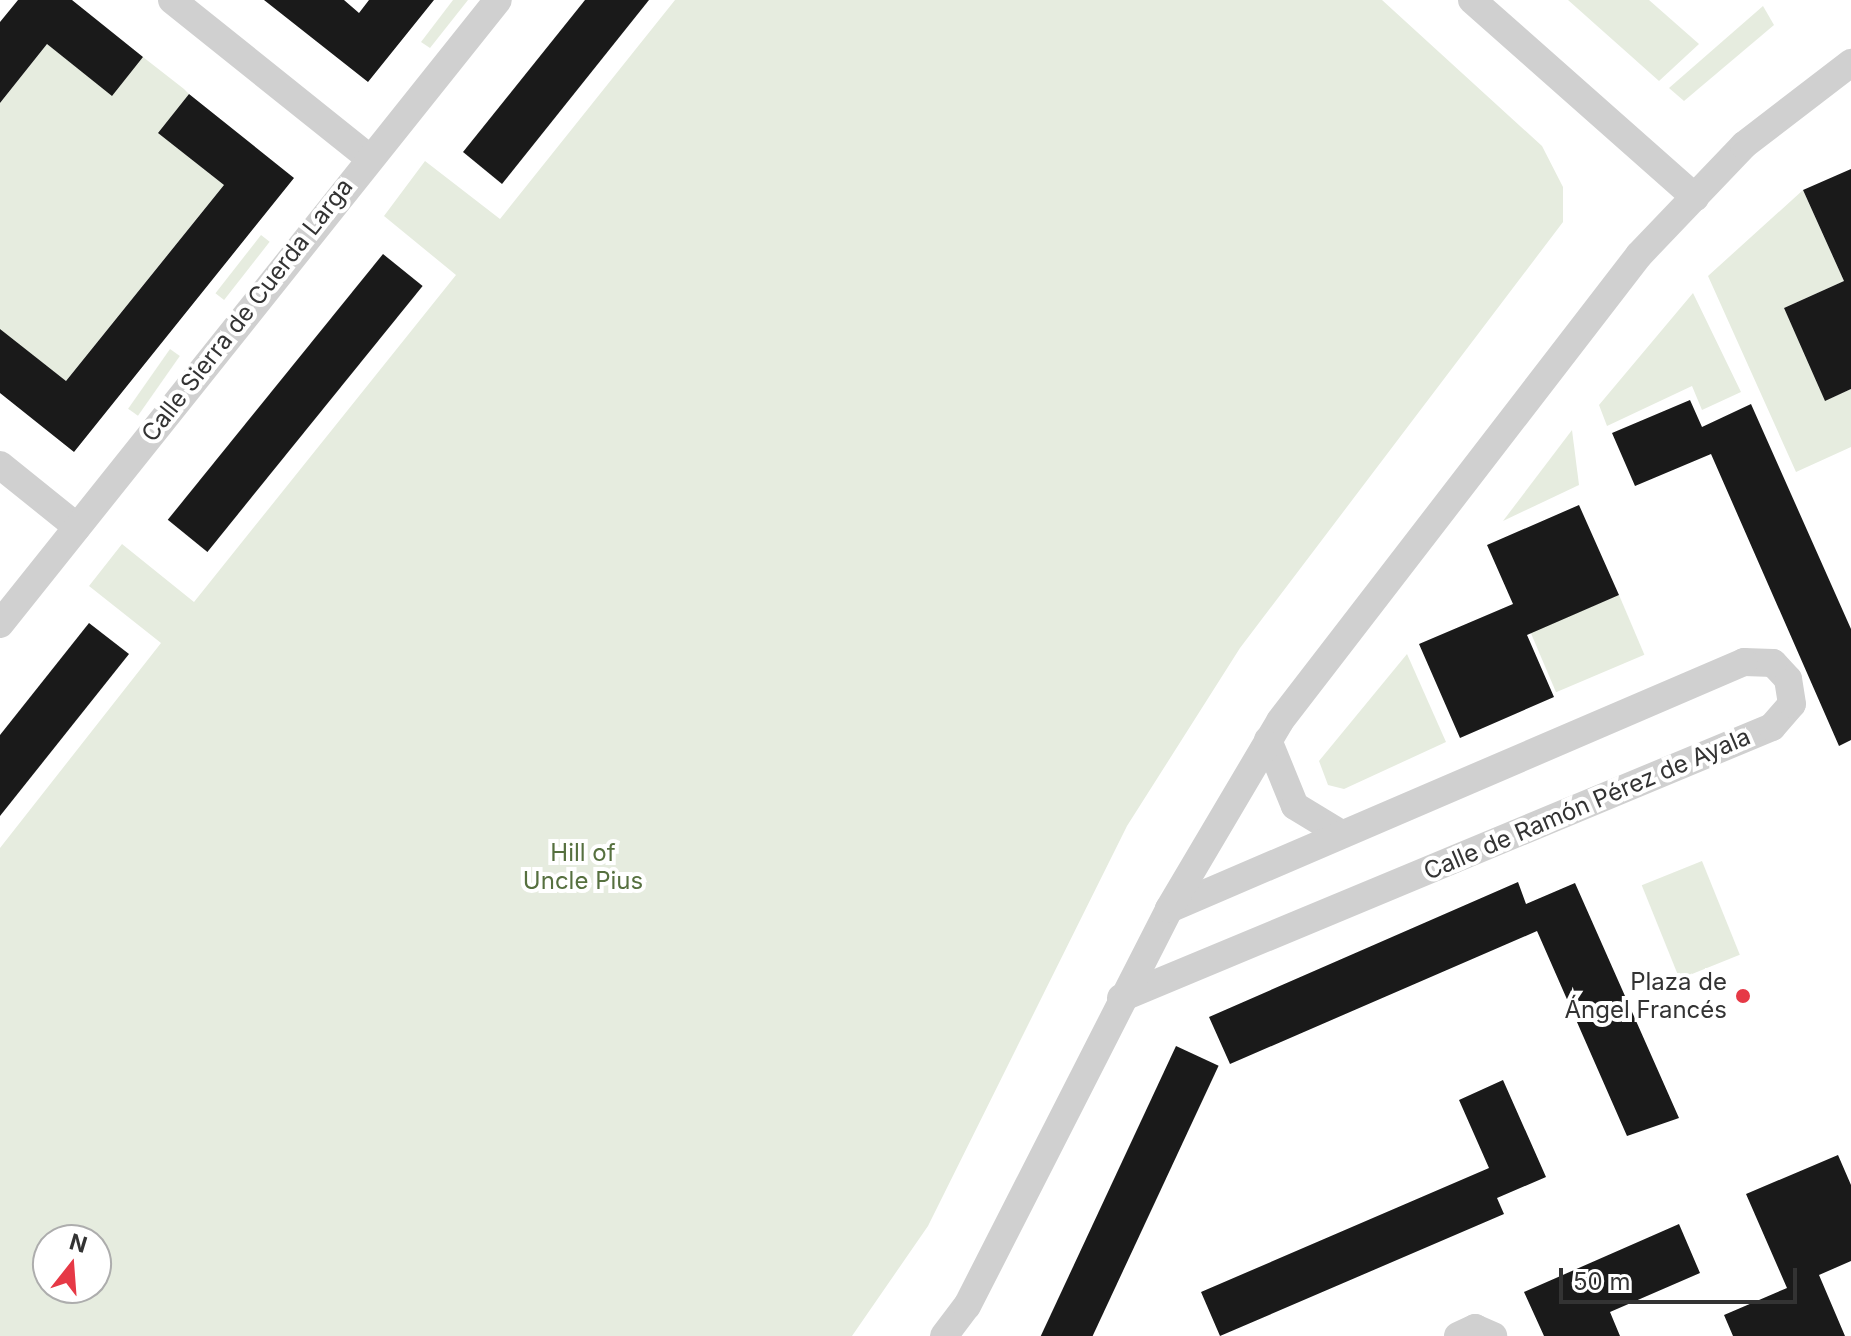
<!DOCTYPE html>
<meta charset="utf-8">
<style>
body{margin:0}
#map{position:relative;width:1851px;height:1336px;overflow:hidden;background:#fff;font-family:Inter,sans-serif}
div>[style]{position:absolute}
.green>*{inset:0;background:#e6ecdf;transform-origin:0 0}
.building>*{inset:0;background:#1a1a1a;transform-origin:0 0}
.minor>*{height:28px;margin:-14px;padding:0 14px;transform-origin:14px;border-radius:14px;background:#d0d0d0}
.dots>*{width:22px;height:22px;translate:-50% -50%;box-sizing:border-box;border:4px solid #fff;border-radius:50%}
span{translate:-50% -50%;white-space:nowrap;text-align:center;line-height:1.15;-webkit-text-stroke:8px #fff;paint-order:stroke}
.street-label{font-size:24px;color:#333}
.park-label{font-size:24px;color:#56703f}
.poi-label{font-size:24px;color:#333}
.right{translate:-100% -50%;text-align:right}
.north{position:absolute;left:32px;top:1224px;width:80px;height:80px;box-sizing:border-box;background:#fff;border:2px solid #adadad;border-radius:50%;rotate:17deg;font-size:22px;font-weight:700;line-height:32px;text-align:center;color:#333}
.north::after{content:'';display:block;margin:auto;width:28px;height:36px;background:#e63946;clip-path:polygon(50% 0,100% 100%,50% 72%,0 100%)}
.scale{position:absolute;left:1559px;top:1268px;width:238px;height:36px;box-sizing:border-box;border:4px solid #333;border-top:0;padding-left:10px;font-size:24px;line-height:28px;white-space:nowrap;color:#333;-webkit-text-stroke:6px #fff;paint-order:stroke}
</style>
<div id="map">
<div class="green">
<div style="clip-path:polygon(453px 0,468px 0,430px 48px,421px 42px)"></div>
<div style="clip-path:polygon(evenodd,675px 0,1382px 0,1542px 146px,1563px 187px,1563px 222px,1240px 648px,1127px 826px,928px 1226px,852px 1336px,0 1336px,0 848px,161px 643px,89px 586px,122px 544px,194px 602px,456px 275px,384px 216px,425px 161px,500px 219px,675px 0,96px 1240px,96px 1288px,48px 1288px,48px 1240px,96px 1240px)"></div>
<div style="clip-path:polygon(1568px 0,1649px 0,1699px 44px,1659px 81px)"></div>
<div style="clip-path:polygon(1763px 6px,1774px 25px,1684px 101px,1669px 88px)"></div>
<div style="clip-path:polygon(47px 44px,112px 95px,143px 57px,184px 89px,189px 94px,159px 133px,224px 185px,66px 381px,0 330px,0 103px)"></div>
<div style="clip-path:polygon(1803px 190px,1844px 281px,1784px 308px,1826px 400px,1851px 389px,1851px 447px,1796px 472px,1708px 276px)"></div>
<div style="left:261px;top:235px;width:11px;height:74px;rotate:38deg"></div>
<div style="clip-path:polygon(1693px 293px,1741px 392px,1702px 410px,1692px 386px,1607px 426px,1599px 405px)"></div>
<div style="left:170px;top:349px;width:12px;height:73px;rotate:35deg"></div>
<div style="clip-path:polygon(1572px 430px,1579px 485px,1503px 521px)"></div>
<div style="left:1619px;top:595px;width:65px;height:96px;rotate:67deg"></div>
<div style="clip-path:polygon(1407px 654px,1446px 742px,1344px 789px,1328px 785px,1319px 761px)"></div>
<div style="left:1702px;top:861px;width:101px;height:65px;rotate:68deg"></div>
</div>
<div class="building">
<div style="clip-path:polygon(18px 0,72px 0,143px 57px,112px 96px,47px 44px,0 103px,0 22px)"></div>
<div style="clip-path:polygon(264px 0,344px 0,359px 13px,369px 0,434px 0,368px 82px)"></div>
<div style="clip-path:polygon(585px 0,649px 0,502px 184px,463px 152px)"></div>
<div style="clip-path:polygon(189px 94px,294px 178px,74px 452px,0 393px,0 329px,66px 381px,224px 185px,158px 133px)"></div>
<div style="clip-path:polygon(1851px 169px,1851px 389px,1825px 401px,1784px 308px,1844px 281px,1803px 190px)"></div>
<div style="left:383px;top:254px;width:51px;height:342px;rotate:39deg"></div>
<div style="clip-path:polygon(1690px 400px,1702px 427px,1751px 404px,1851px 629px,1851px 740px,1839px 746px,1711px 454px,1635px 486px,1612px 433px)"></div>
<div style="clip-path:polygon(1579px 505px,1619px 595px,1527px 635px,1554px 697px,1460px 738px,1419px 644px,1513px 604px,1487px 545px)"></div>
<div style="clip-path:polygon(89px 623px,129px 654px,0 816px,0 735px)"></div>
<div style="clip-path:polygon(1518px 882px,1526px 904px,1575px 883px,1679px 1118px,1627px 1136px,1537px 931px,1230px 1064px,1209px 1017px)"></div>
<div style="left:1176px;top:1046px;width:47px;height:324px;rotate:25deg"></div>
<div style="clip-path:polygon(1503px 1080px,1546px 1177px,1497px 1198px,1504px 1214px,1220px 1336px,1201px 1292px,1489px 1168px,1459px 1100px)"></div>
<div style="clip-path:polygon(1838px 1155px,1851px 1185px,1851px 1261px,1819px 1275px,1845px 1336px,1733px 1336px,1724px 1315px,1787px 1288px,1746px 1194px)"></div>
<div style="clip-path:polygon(1679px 1224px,1700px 1273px,1610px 1312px,1620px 1336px,1544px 1336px,1524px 1292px)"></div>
</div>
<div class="minor">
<div style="left:172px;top:0;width:251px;rotate:38.7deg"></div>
<div style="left:1472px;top:0;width:298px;rotate:41.5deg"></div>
<div style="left:0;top:465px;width:99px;rotate:38.8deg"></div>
<div style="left:0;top:624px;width:798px;rotate:-51.41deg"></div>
<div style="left:1268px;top:740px;width:71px;rotate:67.8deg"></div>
<div style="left:1295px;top:806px;width:54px;rotate:31.3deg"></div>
<div style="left:1121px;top:998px;width:705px;rotate:-22.6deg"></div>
<div style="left:1772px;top:727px;width:30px;rotate:-49deg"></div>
<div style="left:1792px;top:704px;width:25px;rotate:-99deg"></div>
<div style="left:1788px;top:679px;width:22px;rotate:-133deg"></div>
<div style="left:1773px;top:663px;width:29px;rotate:-178deg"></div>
<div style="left:1744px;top:662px;width:626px;rotate:156.75deg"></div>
<div style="left:944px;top:1336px;width:38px;rotate:-53deg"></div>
<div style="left:967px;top:1306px;width:445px;rotate:-63deg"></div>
<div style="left:1169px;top:909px;width:218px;rotate:-59.4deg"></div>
<div style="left:1280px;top:721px;width:588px;rotate:-52.39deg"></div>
<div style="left:1639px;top:255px;width:152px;rotate:-46.3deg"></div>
<div style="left:1744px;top:145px;width:135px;rotate:-37.5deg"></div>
<div style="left:1458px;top:1336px;width:19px;rotate:-25deg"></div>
<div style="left:1475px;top:1328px;width:20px;rotate:24deg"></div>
</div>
<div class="dots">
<div style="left:1743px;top:996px;background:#e63946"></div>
</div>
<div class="street-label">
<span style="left:247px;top:310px;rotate:-52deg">Calle Sierra de Cuerda Larga</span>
<span style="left:1587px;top:804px;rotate:-23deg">Calle de Ramón Pérez de Ayala</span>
</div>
<div class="park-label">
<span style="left:583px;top:867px">Hill of<br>Uncle Pius</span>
</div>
<div class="poi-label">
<span class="right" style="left:1727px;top:996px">Plaza de<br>Ángel Francés</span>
</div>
<div class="north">N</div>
<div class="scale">50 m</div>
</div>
